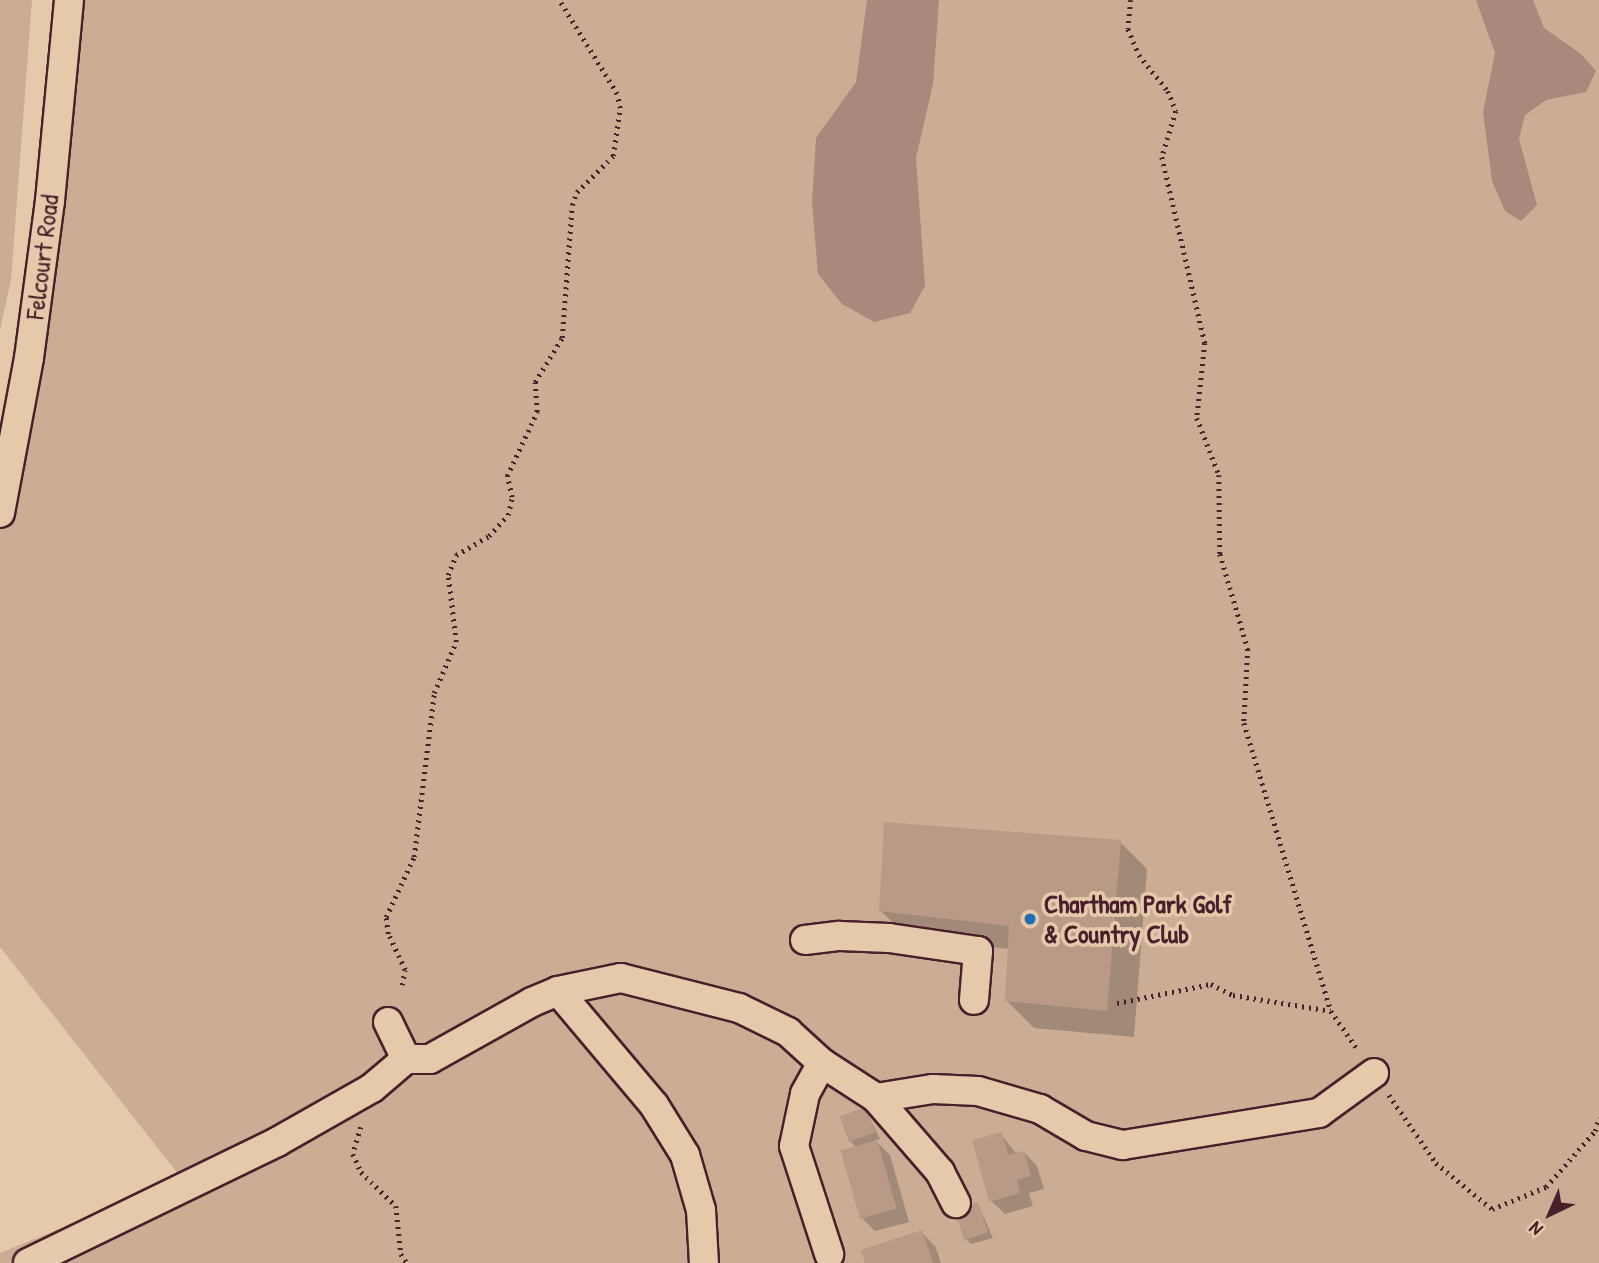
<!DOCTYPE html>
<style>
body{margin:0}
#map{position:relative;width:1599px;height:1263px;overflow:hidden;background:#e4c9ab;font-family:"Patrick Hand",sans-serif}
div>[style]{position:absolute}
.green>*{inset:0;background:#cbad96}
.water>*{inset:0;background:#aa887b}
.shadow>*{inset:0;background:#0003}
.building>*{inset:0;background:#b99a87;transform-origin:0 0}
.path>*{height:4.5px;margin-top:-2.25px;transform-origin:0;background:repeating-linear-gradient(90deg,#4a1f2b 0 2px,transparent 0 7px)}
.roads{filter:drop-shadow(2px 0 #4a1f2b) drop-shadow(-2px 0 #4a1f2b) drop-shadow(0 2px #4a1f2b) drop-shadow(0 -2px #4a1f2b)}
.minor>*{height:28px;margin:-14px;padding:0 14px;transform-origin:14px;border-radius:14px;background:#e4c9ab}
.dots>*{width:19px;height:19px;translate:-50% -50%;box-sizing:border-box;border:4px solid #e4c9ab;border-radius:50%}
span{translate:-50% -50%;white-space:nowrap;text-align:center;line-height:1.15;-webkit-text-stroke:7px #e4c9ab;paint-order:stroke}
.street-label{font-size:26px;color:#4a1f2b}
.poi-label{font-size:26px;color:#4a1f2b;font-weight:700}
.left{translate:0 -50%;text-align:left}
.north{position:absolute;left:1515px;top:1179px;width:70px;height:70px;-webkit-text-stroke:5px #e4c9ab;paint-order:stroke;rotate:224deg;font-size:19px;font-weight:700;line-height:28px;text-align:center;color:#4a1f2b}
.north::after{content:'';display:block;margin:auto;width:24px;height:32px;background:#4a1f2b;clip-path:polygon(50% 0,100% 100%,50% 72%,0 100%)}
</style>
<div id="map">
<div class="green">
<div style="clip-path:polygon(0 0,32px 0,11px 280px,0 330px)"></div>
<div style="clip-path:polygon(69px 0,1599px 0,1599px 1263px,0 1263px,0 1253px,182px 1179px,0 947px,0 513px)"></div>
</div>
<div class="water">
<div style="clip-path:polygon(867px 0,939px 0,933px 84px,916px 158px,925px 286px,910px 313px,874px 322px,842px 304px,818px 274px,812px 202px,816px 138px,856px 82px)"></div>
<div style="clip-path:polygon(1476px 0,1533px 0,1544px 28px,1581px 54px,1596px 71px,1586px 92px,1546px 100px,1525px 115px,1519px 139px,1537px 205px,1521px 221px,1505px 211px,1492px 181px,1483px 112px,1495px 53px)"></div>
</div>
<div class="shadow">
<div style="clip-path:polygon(1120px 842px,1147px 869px,1134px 1037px,1034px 1028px,1007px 1001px,1010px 949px,908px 938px,881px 911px)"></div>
<div style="clip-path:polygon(865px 1109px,880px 1139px,875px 1140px,890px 1155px,909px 1222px,875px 1231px,862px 1218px,857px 1148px,850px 1141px)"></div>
<div style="clip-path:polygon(1001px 1134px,1017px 1155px,1024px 1152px,1037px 1166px,1044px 1189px,1029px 1193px,1033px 1206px,1005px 1214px,991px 1201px)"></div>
<div style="clip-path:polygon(978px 1204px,993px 1238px,971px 1244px,965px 1238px)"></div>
<div style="clip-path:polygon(921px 1232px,935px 1246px,941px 1263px,867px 1263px)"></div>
</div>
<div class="building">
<div style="clip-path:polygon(884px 822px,1121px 840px,1107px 1011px,1005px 1001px,1009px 926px,879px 911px)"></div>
<div style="left:866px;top:1107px;width:27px;height:28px;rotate:70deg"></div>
<div style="clip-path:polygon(1002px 1132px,1008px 1155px,1024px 1151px,1031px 1176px,1017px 1180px,1020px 1193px,989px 1202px,972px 1140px)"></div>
<div style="left:877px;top:1140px;width:71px;height:38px;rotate:74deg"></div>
<div style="left:978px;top:1202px;width:32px;height:25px;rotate:72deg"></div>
<div style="clip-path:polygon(922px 1230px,933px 1263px,865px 1263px,861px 1250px)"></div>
</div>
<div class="path">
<div style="left:1131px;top:0;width:29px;rotate:96deg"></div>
<div style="left:1128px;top:29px;width:28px;rotate:67deg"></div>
<div style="left:1139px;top:55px;width:46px;rotate:51.1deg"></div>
<div style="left:1168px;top:91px;width:22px;rotate:68deg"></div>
<div style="left:1176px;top:111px;width:48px;rotate:106.9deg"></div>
<div style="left:1162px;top:157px;width:191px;rotate:77deg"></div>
<div style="left:1205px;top:343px;width:75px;rotate:96.1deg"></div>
<div style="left:1197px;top:418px;width:61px;rotate:68.9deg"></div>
<div style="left:1219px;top:475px;width:79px;rotate:89.3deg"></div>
<div style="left:1220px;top:554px;width:99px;rotate:73.6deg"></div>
<div style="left:1248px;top:649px;width:74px;rotate:93.1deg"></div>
<div style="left:1244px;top:723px;width:301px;rotate:73.2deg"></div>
<div style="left:1331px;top:1011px;width:47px;rotate:55.3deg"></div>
<div style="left:402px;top:985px;width:15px;rotate:-79deg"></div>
<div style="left:405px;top:970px;width:40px;rotate:-115deg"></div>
<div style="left:388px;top:934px;width:17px;rotate:-97deg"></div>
<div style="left:386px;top:917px;width:66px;rotate:-65deg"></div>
<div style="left:414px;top:857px;width:165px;rotate:-83deg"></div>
<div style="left:434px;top:693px;width:56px;rotate:-66.7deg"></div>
<div style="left:456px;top:642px;width:67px;rotate:-96.8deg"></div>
<div style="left:448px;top:575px;width:22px;rotate:-68deg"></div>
<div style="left:456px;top:555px;width:38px;rotate:-30deg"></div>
<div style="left:489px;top:536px;width:28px;rotate:-48deg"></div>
<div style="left:508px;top:515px;width:18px;rotate:-77deg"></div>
<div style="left:512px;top:497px;width:22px;rotate:-103deg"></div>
<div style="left:507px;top:476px;width:71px;rotate:-64.9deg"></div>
<div style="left:537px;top:412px;width:30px;rotate:-94deg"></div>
<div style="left:535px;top:382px;width:52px;rotate:-58.5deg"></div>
<div style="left:562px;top:338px;width:133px;rotate:-85.7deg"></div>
<div style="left:572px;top:205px;width:14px;rotate:-69deg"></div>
<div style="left:577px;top:192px;width:51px;rotate:-45deg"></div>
<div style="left:613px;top:156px;width:49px;rotate:-81.7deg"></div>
<div style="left:620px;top:108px;width:14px;rotate:-102deg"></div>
<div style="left:617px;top:94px;width:110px;rotate:-121.7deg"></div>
<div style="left:1117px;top:1003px;width:96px;rotate:-11.4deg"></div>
<div style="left:1211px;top:984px;width:25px;rotate:27deg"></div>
<div style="left:1233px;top:995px;width:99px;rotate:9.3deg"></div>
<div style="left:1389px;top:1095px;width:83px;rotate:55.3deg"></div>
<div style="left:1436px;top:1163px;width:72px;rotate:39.4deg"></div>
<div style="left:1492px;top:1209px;width:58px;rotate:-22.2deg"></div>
<div style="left:1546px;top:1187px;width:74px;rotate:-48.8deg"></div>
<div style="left:1595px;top:1131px;width:14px;rotate:-73deg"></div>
<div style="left:361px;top:1127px;width:28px;rotate:107deg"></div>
<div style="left:353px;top:1154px;width:20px;rotate:66deg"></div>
<div style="left:361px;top:1172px;width:49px;rotate:44.2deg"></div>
<div style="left:396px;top:1206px;width:48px;rotate:84.1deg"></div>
<div style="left:401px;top:1254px;width:11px;rotate:56deg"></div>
</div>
<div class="roads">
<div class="minor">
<div style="left:0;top:513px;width:158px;rotate:-79.4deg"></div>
<div style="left:29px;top:358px;width:158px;rotate:-82.4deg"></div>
<div style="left:50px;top:201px;width:202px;rotate:-84.6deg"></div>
<div style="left:805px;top:940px;width:35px;rotate:-7deg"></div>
<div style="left:840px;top:936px;width:49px;rotate:2.3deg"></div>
<div style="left:889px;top:938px;width:90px;rotate:8.3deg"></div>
<div style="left:978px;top:951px;width:49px;rotate:94.7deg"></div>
<div style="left:558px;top:991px;width:149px;rotate:49.9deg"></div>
<div style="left:654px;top:1105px;width:59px;rotate:58.2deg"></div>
<div style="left:685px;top:1155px;width:57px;rotate:73.8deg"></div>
<div style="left:701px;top:1210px;width:53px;rotate:86.8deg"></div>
<div style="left:388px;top:1022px;width:41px;rotate:64.1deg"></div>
<div style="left:406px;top:1059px;width:24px"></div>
<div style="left:430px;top:1059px;width:117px;rotate:-29.2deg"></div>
<div style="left:532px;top:1002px;width:28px;rotate:-23deg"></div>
<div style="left:558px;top:991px;width:64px;rotate:-11.7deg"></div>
<div style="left:621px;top:978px;width:122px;rotate:14.3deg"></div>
<div style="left:739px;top:1008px;width:55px;rotate:26.1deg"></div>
<div style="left:788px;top:1032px;width:46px;rotate:42.4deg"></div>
<div style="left:822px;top:1063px;width:64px;rotate:32.9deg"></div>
<div style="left:876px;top:1098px;width:98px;rotate:49.1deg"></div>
<div style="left:940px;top:1172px;width:35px;rotate:63deg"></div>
<div style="left:822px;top:1063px;width:35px;rotate:119deg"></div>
<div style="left:805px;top:1094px;width:53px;rotate:101.9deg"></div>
<div style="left:794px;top:1146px;width:114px;rotate:72deg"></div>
<div style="left:876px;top:1098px;width:58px;rotate:-9deg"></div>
<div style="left:933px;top:1089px;width:45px;rotate:2.5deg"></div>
<div style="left:978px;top:1091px;width:65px;rotate:16.2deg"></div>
<div style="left:1040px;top:1109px;width:53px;rotate:30.4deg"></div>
<div style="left:1086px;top:1136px;width:38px;rotate:14deg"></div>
<div style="left:1123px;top:1145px;width:199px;rotate:-9.3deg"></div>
<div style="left:1319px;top:1113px;width:68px;rotate:-36deg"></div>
<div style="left:28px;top:1263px;width:277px;rotate:-25.9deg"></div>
<div style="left:277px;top:1142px;width:109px;rotate:-29.6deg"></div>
<div style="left:372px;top:1088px;width:45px;rotate:-40.5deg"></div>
</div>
</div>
<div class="dots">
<div style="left:1030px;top:919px;background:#1f6fb2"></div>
</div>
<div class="street-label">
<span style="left:42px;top:257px;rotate:-83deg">Felcourt Road</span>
</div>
<div class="poi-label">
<span class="left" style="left:1044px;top:919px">Chartham Park Golf<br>&amp; Country Club</span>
</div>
<div class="north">N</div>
</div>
